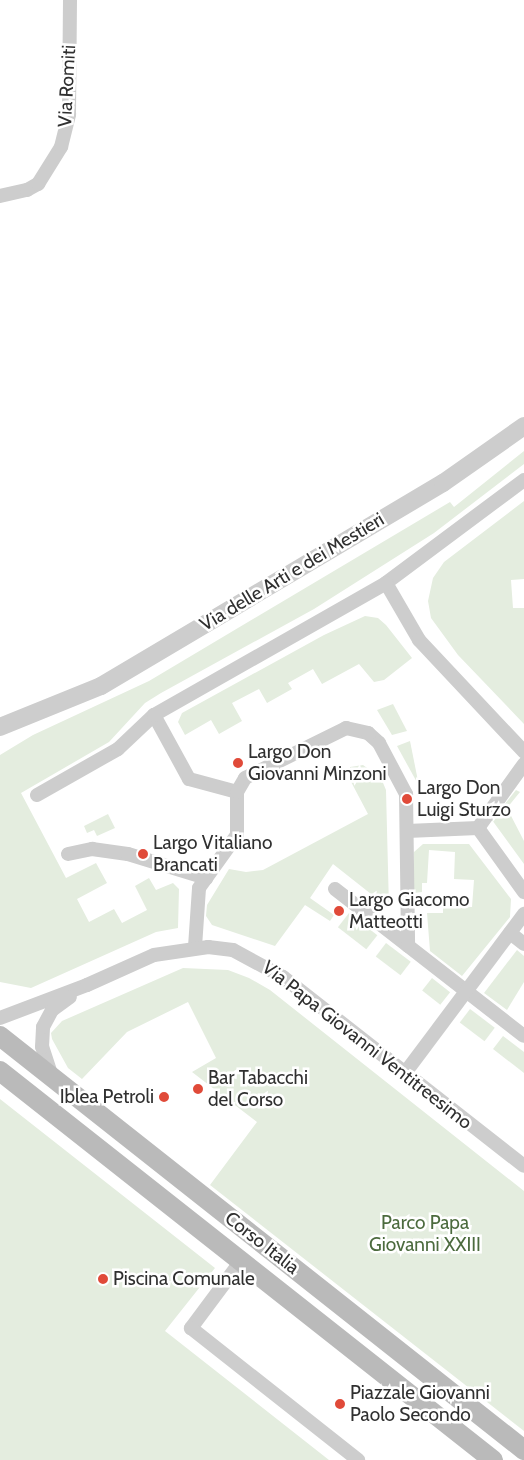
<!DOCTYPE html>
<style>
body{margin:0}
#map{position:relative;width:524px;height:1460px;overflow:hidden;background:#fff;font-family:Cabin,sans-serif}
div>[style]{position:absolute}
.green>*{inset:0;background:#e4eddf;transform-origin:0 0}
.minor>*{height:14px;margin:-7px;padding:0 7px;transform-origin:7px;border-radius:7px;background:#cdcdcd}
.tertiary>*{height:18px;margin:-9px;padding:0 9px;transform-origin:9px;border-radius:9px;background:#cdcdcd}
.secondary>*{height:20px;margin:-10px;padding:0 10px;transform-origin:10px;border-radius:10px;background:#bababa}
.dots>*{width:14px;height:14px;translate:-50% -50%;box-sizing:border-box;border:2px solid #fff;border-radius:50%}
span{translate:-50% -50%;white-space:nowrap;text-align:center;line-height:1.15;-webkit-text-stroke:5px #fff;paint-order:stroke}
.street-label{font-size:19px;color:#303030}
.poi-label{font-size:19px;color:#303030}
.left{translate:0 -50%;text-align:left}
.right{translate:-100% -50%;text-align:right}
.park-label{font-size:19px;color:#4c6b3e}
</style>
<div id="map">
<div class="green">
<div style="clip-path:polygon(524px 451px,524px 464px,434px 533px,314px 609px,161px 693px,145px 703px,109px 742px,21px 793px,66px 878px,96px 863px,107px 883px,77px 899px,89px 922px,114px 909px,122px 923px,147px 910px,135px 886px,149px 878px,156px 890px,173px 883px,179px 889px,178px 928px,156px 932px,31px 988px,0 982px,0 755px,33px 735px,149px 681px,450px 502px,454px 507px)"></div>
<div style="clip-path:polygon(524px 501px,524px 579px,511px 580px,513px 608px,524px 608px,524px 724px,458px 655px,431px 618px,428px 601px,433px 578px,444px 562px)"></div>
<div style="clip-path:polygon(365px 616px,378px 618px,386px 625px,412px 658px,384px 680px,374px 682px,359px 664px,322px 684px,313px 669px,288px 683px,292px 689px,267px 703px,259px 689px,232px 703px,242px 721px,219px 734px,211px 720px,185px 735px,178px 722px,182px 713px,324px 635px)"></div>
<div style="clip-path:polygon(393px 704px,407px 731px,392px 735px,377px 710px)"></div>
<div style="clip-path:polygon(410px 741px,419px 786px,397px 746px)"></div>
<div style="clip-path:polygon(363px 765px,381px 778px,386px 790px,389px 908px,371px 907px,365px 902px,371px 894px,333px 864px,310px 898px,334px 915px,330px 921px,305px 905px,275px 946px,212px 925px,206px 916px,207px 905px,229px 869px,246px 872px,263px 870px,368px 814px,349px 778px,354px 776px,350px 767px)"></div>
<div style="clip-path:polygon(516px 790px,520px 792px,507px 808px,524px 841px,524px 864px,492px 820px)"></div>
<div style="clip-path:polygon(108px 814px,115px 828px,97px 836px,94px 830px,87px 833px,84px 826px)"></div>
<div style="clip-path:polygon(423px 844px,469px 844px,511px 899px,510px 917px,462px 976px,430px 951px,427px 913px,443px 913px,443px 906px,472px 907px,474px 880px,454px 879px,455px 852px,429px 850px,427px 883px,422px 883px,422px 892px,414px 893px,414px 852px)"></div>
<div style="left:349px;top:913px;width:36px;height:18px;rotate:38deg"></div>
<div style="left:386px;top:943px;width:31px;height:17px;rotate:37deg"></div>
<div style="clip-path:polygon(517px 950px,524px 956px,524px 982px,507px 1010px,484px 993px)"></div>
<div style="clip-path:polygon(183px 968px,228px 970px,249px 978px,270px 990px,524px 1191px,524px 1431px,210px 1185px,257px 1122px,192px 1072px,216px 1058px,188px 1002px,127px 1032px,82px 1079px,68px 1068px,52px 1039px,51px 1033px,62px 1021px)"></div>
<div style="left:432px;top:978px;width:23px;height:16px;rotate:38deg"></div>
<div style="left:470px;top:1009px;width:31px;height:17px;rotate:37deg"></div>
<div style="clip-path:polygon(503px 1036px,524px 1052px,524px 1073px,493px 1049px)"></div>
<div style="clip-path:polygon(0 1099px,215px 1268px,165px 1331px,329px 1460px,0 1460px)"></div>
</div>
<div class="minor">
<div style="left:0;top:196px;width:28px;rotate:-13deg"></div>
<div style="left:27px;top:190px;width:13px;rotate:-29deg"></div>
<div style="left:38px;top:184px;width:44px;rotate:-58.1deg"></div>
<div style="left:61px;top:147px;width:34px;rotate:-76deg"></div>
<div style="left:69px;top:114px;width:114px;rotate:-89.5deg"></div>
<div style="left:524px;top:480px;width:172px;rotate:143.3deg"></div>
<div style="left:386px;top:583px;width:66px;rotate:59.9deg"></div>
<div style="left:419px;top:640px;width:154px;rotate:46.8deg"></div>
<div style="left:154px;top:715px;width:73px;rotate:61.3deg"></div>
<div style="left:189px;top:779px;width:50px;rotate:15.2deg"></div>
<div style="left:524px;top:764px;width:79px;rotate:125.7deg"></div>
<div style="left:478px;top:828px;width:79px;rotate:54.3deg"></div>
<div style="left:37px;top:795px;width:93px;rotate:-29.6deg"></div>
<div style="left:118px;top:749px;width:50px;rotate:-43.4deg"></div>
<div style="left:154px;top:715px;width:267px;rotate:-29.6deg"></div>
<div style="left:407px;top:831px;width:71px;rotate:-2.4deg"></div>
<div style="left:68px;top:854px;width:25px;rotate:-12deg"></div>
<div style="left:92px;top:849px;width:36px;rotate:8deg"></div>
<div style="left:128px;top:854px;width:82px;rotate:17.1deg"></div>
<div style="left:335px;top:889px;width:239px;rotate:37.9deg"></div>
<div style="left:510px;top:933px;width:18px;rotate:38deg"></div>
<div style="left:195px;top:947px;width:59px;rotate:-86.1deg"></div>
<div style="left:199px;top:888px;width:65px;rotate:-54.4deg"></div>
<div style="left:237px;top:835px;width:43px;rotate:-90deg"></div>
<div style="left:237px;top:792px;width:16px;rotate:-60deg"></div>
<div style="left:245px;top:778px;width:113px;rotate:-26.3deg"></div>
<div style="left:346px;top:728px;width:23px;rotate:13deg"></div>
<div style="left:368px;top:733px;width:15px;rotate:42deg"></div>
<div style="left:379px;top:743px;width:58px;rotate:62.1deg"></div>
<div style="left:406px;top:794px;width:152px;rotate:89.2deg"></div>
<div style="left:0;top:1018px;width:93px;rotate:-20.8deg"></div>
<div style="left:87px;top:985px;width:73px;rotate:-24.1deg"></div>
<div style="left:154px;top:955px;width:55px;rotate:-8.4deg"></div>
<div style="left:208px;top:947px;width:25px;rotate:7deg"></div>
<div style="left:233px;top:950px;width:57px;rotate:28.4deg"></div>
<div style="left:283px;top:977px;width:306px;rotate:38.1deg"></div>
<div style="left:405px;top:1073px;width:199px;rotate:-53.2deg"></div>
<div style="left:52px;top:1077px;width:32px;rotate:-108deg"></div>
<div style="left:42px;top:1047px;width:20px;rotate:-87deg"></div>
<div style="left:43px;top:1027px;width:19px;rotate:-62deg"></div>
<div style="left:52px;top:1010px;width:22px;rotate:-36deg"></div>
<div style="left:241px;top:1261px;width:84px;rotate:126.7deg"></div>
<div style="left:191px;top:1328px;width:213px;rotate:38.3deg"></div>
</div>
<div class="tertiary">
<div style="left:0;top:727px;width:109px;rotate:-22.1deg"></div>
<div style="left:101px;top:686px;width:398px;rotate:-30.7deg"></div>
<div style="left:443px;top:483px;width:99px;rotate:-35.1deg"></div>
</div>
<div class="secondary">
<div style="left:0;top:1036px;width:668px;rotate:38.31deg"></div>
<div style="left:0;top:1071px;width:628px;rotate:38.28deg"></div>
</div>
<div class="dots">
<div style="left:238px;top:763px;background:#e04a39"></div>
<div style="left:407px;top:799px;background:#e04a39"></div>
<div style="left:143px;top:854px;background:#e04a39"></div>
<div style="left:339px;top:911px;background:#e04a39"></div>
<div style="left:198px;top:1089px;background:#e04a39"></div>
<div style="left:164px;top:1097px;background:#e04a39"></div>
<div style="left:103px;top:1279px;background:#e04a39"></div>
<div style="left:340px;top:1404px;background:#e04a39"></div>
</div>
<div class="street-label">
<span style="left:67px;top:86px;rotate:-87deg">Via Romiti</span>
<span style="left:292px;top:572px;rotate:-31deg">Via delle Arti e dei Mestieri</span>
<span style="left:367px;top:1045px;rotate:38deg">Via Papa Giovanni Ventitreesimo</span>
<span style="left:262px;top:1243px;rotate:38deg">Corso Italia</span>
</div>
<div class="poi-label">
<span class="left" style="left:248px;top:763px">Largo Don<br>Giovanni Minzoni</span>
<span class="left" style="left:417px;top:799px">Largo Don<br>Luigi Sturzo</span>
<span class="left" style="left:153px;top:854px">Largo Vitaliano<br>Brancati</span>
<span class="left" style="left:349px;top:911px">Largo Giacomo<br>Matteotti</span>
<span class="left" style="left:208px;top:1089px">Bar Tabacchi<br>del Corso</span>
<span class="right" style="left:154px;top:1097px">Iblea Petroli</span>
<span class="left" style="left:113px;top:1279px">Piscina Comunale</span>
<span class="left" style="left:350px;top:1404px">Piazzale Giovanni<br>Paolo Secondo</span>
</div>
<div class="park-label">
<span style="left:425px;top:1234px">Parco Papa<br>Giovanni XXIII</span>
</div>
</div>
